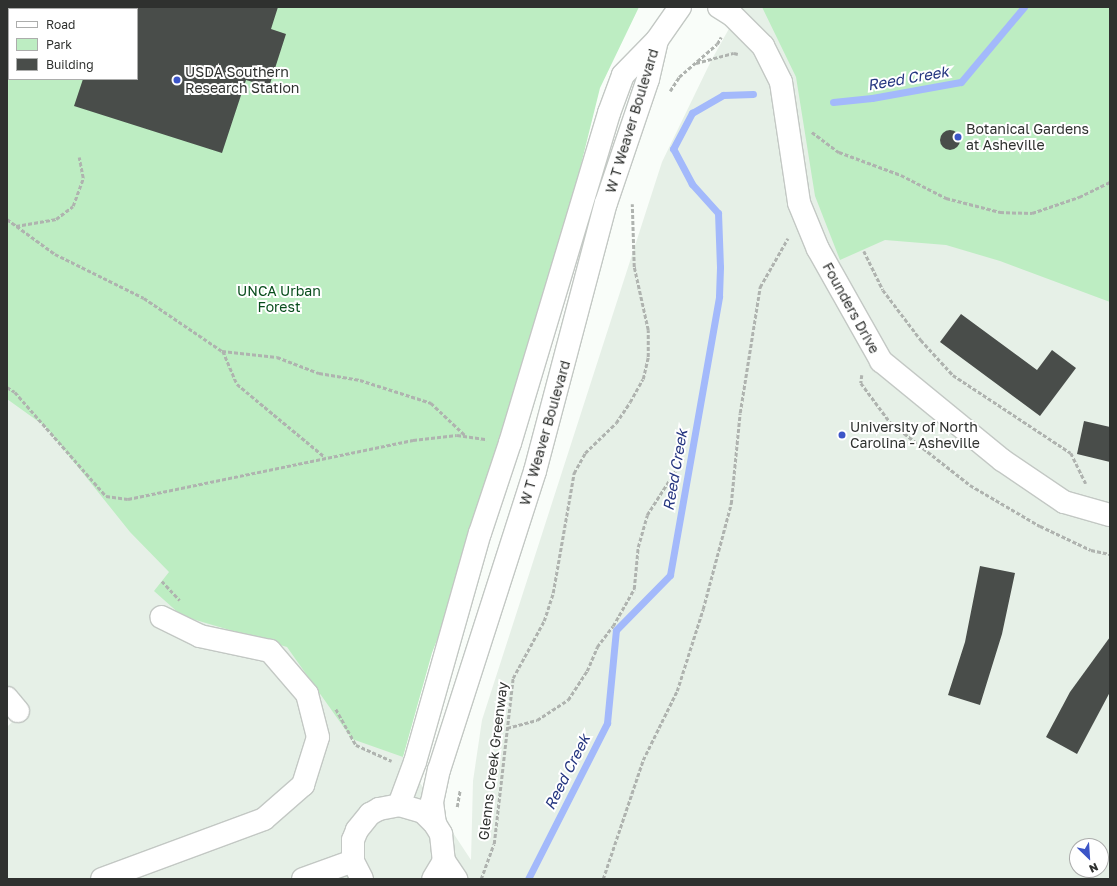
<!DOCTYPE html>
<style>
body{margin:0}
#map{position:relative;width:1117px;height:886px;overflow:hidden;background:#f9fdf9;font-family:"Golos Text",sans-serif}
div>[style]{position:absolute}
.built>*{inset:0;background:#e6f0e7}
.green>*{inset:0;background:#bdedc2}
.stream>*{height:7px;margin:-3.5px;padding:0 3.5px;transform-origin:3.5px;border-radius:3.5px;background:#a3b9fb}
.building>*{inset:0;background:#494d4a}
.round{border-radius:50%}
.path>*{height:2.5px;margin-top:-1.25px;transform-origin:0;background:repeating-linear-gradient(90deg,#afb3af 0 4px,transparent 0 6px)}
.roads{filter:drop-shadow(1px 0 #c3c8c4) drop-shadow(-1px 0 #c3c8c4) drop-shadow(0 1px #c3c8c4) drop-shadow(0 -1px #c3c8c4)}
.minor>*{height:22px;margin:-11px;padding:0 11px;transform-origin:11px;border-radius:11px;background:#fff}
.major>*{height:22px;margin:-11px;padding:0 11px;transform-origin:11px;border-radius:11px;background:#fff}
.dots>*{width:11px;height:11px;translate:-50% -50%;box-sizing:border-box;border:2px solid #fff;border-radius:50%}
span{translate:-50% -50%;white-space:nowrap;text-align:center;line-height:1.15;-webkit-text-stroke:4px #fff;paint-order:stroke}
.poi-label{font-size:14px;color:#2f312f}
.left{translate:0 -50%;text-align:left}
.street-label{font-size:14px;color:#2f312f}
.park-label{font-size:14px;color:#084d1c}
.water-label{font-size:15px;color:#253680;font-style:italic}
.frame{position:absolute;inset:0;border:8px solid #2f312f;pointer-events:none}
.legend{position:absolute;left:8px;top:8px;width:130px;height:72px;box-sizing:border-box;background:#fff;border:1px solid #acadac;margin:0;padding:5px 7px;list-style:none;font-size:12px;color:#2f312f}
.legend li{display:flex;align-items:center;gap:8px;height:20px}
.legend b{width:20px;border:1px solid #acadac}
.north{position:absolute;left:1069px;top:838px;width:40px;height:40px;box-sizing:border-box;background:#fff;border:1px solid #acadac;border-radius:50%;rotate:155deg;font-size:11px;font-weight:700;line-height:16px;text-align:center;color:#2f312f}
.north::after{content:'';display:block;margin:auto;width:14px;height:18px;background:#3c55c7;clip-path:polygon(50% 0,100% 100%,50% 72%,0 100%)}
</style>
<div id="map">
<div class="built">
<div style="clip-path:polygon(evenodd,741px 7px,1110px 7px,1110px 879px,7px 879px,7px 727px,25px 709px,7px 687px,7px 236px,277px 448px,403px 757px,471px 860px,473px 781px,482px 720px,662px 162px,711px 61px,741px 7px,1077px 846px,1101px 846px,1101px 870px,1077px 870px,1077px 846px)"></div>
</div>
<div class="green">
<div style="clip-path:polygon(evenodd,7px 7px,639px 7px,600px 88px,522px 403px,493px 493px,432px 653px,403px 757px,352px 739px,287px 647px,182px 616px,154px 591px,169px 572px,130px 532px,46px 427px,7px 399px,7px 7px,9px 9px,137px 9px,137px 79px,9px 79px,9px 9px)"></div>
<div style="clip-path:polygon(762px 7px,1110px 7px,1110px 302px,1000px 261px,946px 245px,885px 240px,840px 260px,815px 196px,796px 77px)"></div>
</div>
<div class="stream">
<div style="left:833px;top:102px;width:39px;rotate:-6deg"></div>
<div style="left:872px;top:98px;width:90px;rotate:-10.2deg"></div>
<div style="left:961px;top:82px;width:98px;rotate:-50deg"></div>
<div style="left:528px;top:879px;width:175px;rotate:-63.1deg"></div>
<div style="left:607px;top:723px;width:93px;rotate:-84.5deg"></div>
<div style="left:616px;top:630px;width:77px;rotate:-45.5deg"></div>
<div style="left:670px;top:575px;width:283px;rotate:-80deg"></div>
<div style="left:719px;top:296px;width:29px;rotate:-88deg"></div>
<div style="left:720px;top:267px;width:54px;rotate:-92.1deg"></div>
<div style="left:718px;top:213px;width:39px;rotate:-132deg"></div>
<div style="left:692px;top:184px;width:40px;rotate:-118deg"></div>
<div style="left:673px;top:149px;width:41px;rotate:-62.2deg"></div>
<div style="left:692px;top:113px;width:36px;rotate:-30deg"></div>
<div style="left:723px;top:95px;width:30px;rotate:-2deg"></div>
</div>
<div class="building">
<div style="clip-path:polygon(137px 7px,278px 7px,271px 29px,286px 34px,269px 87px,246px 80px,222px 153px,74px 106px,83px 79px,137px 79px)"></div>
<div class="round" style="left:940px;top:130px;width:20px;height:20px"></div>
<div style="clip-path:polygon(961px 314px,1037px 370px,1052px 350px,1076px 368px,1040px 416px,940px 342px)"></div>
<div style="clip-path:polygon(1084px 421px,1110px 427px,1110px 462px,1077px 454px)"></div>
<div style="clip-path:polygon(980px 566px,1015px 573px,1002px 634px,980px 705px,948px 695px,965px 642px)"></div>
<div style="clip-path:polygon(1110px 637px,1110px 692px,1077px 754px,1046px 737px,1070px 692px)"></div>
</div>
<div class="path">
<div style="left:696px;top:63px;width:39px;rotate:-15deg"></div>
<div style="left:734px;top:53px;width:4px;rotate:14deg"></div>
<div style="left:670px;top:91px;width:17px;rotate:-57deg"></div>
<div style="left:679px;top:77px;width:50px;rotate:-41deg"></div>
<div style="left:717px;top:44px;width:8px;rotate:-60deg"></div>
<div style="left:812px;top:132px;width:34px;rotate:37deg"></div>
<div style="left:839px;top:152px;width:66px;rotate:20.4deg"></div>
<div style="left:901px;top:175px;width:51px;rotate:27.1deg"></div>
<div style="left:946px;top:198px;width:56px;rotate:14.5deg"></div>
<div style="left:1000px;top:212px;width:32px;rotate:2deg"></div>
<div style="left:1032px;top:213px;width:50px;rotate:-18.8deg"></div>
<div style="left:1079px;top:197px;width:34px;rotate:-26deg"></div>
<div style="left:7px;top:219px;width:59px;rotate:36.1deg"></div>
<div style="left:55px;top:254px;width:99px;rotate:26.3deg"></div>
<div style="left:144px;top:298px;width:94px;rotate:34.2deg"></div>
<div style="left:222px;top:351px;width:55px;rotate:6.2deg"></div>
<div style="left:277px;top:357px;width:45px;rotate:20.9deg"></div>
<div style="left:319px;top:373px;width:42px;rotate:9.7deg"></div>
<div style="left:360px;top:380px;width:75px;rotate:17.9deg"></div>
<div style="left:431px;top:403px;width:48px;rotate:43.3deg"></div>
<div style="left:16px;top:226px;width:41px;rotate:-9.9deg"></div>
<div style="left:56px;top:219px;width:21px;rotate:-37deg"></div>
<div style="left:73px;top:206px;width:30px;rotate:-70deg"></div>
<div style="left:83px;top:178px;width:21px;rotate:-101deg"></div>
<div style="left:864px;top:251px;width:43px;rotate:64deg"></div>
<div style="left:883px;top:290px;width:63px;rotate:52.8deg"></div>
<div style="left:921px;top:340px;width:47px;rotate:47.6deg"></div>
<div style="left:953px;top:375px;width:141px;rotate:33.5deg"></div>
<div style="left:1071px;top:453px;width:34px;rotate:64deg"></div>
<div style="left:223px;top:351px;width:36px;rotate:67deg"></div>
<div style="left:237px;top:384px;width:114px;rotate:39.7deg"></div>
<div style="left:862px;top:375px;width:8px;rotate:97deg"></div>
<div style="left:861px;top:383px;width:49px;rotate:53.4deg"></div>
<div style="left:890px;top:422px;width:102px;rotate:38.2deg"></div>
<div style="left:970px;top:485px;width:81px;rotate:30.4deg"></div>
<div style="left:1040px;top:526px;width:56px;rotate:25.2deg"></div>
<div style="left:1091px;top:550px;width:19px;rotate:12deg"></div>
<div style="left:7px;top:387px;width:9px;rotate:32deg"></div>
<div style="left:15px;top:392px;width:138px;rotate:48.8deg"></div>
<div style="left:106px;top:496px;width:22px;rotate:8deg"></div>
<div style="left:128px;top:499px;width:291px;rotate:-11.7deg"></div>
<div style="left:413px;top:440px;width:44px;rotate:-6.5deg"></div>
<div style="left:457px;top:435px;width:30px;rotate:8deg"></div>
<div style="left:162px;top:581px;width:26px;rotate:47deg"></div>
<div style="left:336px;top:709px;width:41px;rotate:60.9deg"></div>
<div style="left:356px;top:745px;width:39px;rotate:24deg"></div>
<div style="left:507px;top:728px;width:31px;rotate:-15deg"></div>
<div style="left:537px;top:720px;width:37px;rotate:-33deg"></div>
<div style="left:568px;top:700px;width:35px;rotate:-57deg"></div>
<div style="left:587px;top:671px;width:26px;rotate:-67deg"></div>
<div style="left:597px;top:647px;width:26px;rotate:-53deg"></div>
<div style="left:613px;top:626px;width:43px;rotate:-60.4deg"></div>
<div style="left:634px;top:589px;width:42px;rotate:-84.6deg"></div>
<div style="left:638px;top:547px;width:33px;rotate:-74deg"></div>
<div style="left:647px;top:515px;width:67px;rotate:-57.3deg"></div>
<div style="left:457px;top:807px;width:17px;rotate:-80deg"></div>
<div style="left:481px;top:879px;width:37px;rotate:-70deg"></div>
<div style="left:494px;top:844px;width:167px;rotate:-83.5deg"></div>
<div style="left:513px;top:678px;width:65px;rotate:-61.5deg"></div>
<div style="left:544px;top:621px;width:29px;rotate:-72deg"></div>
<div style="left:553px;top:593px;width:122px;rotate:-80.1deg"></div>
<div style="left:574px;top:473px;width:23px;rotate:-61deg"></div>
<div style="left:585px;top:453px;width:43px;rotate:-44.1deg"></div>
<div style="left:616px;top:423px;width:25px;rotate:-56deg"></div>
<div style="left:630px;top:402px;width:26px;rotate:-61deg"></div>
<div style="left:643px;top:379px;width:23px;rotate:-77deg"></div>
<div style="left:648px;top:357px;width:27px;rotate:-90deg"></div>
<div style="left:648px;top:330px;width:65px;rotate:-102.5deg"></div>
<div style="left:634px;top:267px;width:63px;rotate:-91.8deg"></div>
<div style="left:603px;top:879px;width:126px;rotate:-71.4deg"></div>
<div style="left:643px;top:760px;width:77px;rotate:-63.8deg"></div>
<div style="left:677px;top:691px;width:86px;rotate:-72.4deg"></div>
<div style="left:703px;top:609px;width:109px;rotate:-75.1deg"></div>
<div style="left:731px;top:504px;width:91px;rotate:-84.4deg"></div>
<div style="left:740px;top:413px;width:128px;rotate:-81deg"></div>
<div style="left:760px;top:287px;width:56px;rotate:-60.3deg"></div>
</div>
<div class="roads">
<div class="minor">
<div style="left:719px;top:7px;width:15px;rotate:32deg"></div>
<div style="left:732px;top:15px;width:44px;rotate:45deg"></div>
<div style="left:763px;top:46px;width:40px;rotate:63.4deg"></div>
<div style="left:781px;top:82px;width:122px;rotate:81.5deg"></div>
<div style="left:799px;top:203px;width:50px;rotate:67.6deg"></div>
<div style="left:818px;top:249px;width:129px;rotate:60.6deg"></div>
<div style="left:881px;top:361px;width:156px;rotate:39.3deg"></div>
<div style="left:1002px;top:460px;width:75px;rotate:34.1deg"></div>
<div style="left:1064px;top:502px;width:48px;rotate:15.8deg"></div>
<div style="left:7px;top:698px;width:17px;rotate:50deg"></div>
<div style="left:444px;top:861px;width:22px;rotate:56deg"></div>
<div style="left:102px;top:879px;width:173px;rotate:-20.3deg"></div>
<div style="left:264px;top:819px;width:52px;rotate:-41.1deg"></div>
<div style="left:303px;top:785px;width:50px;rotate:-72.6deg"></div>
<div style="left:318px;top:737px;width:44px;rotate:-104.3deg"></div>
<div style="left:307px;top:694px;width:57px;rotate:-130.7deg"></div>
<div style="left:270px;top:651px;width:72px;rotate:-167.9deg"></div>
<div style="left:200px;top:636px;width:43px;rotate:-154deg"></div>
</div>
<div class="major">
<div style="left:399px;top:805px;width:46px;rotate:-69.6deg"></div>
<div style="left:415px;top:762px;width:238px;rotate:-74.2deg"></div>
<div style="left:480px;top:533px;width:95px;rotate:-71.6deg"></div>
<div style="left:510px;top:443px;width:345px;rotate:-73.3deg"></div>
<div style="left:609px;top:113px;width:40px;rotate:-69.8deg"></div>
<div style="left:623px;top:75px;width:49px;rotate:-45.8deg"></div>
<div style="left:657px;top:40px;width:40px;rotate:-55.1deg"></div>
<div style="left:435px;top:824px;width:22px;rotate:-98deg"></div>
<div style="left:432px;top:802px;width:33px;rotate:-78deg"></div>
<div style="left:439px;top:770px;width:314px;rotate:-72.2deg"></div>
<div style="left:535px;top:471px;width:277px;rotate:-75.2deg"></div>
<div style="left:606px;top:203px;width:131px;rotate:-71.3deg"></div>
<div style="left:648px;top:79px;width:39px;rotate:-77deg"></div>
<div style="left:303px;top:879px;width:53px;rotate:-19.8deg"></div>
<div style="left:362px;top:879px;width:20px;rotate:-117deg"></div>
<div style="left:353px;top:861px;width:21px;rotate:-90deg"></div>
<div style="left:353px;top:840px;width:11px;rotate:-68deg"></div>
<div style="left:357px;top:830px;width:21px;rotate:-51deg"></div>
<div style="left:370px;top:814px;width:10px;rotate:-29deg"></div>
<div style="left:379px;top:809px;width:20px;rotate:-11deg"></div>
<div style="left:399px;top:805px;width:25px;rotate:16deg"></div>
<div style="left:423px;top:812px;width:17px;rotate:45deg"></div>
<div style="left:435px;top:824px;width:12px;rotate:59deg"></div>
<div style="left:441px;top:834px;width:27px;rotate:84deg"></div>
<div style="left:444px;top:861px;width:21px;rotate:121deg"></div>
</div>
</div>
<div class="dots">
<div style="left:177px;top:80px;background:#3c55c7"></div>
<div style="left:958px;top:137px;background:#3c55c7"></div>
<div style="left:842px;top:435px;background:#3c55c7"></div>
</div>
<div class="poi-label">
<span class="left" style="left:185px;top:80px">USDA Southern<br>Research Station</span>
<span class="left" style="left:966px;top:137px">Botanical Gardens<br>at Asheville</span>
<span class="left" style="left:850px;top:435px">University of North<br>Carolina - Asheville</span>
</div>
<div class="street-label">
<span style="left:632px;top:121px;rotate:-73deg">W T Weaver Boulevard</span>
<span style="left:851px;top:308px;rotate:61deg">Founders Drive</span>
<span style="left:545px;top:433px;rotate:-74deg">W T Weaver Boulevard</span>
<span style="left:493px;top:761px;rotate:-83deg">Glenns Creek Greenway</span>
</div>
<div class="park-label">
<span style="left:279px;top:299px">UNCA Urban<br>Forest</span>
</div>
<div class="water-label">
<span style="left:908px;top:78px;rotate:-10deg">Reed Creek</span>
<span style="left:675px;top:470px;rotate:-80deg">Reed Creek</span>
<span style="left:567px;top:772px;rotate:-63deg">Reed Creek</span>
</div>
<div class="frame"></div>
<ul class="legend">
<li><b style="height:5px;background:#fff"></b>Road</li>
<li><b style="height:11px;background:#bdedc2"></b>Park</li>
<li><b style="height:11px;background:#494d4a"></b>Building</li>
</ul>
<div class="north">N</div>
</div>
